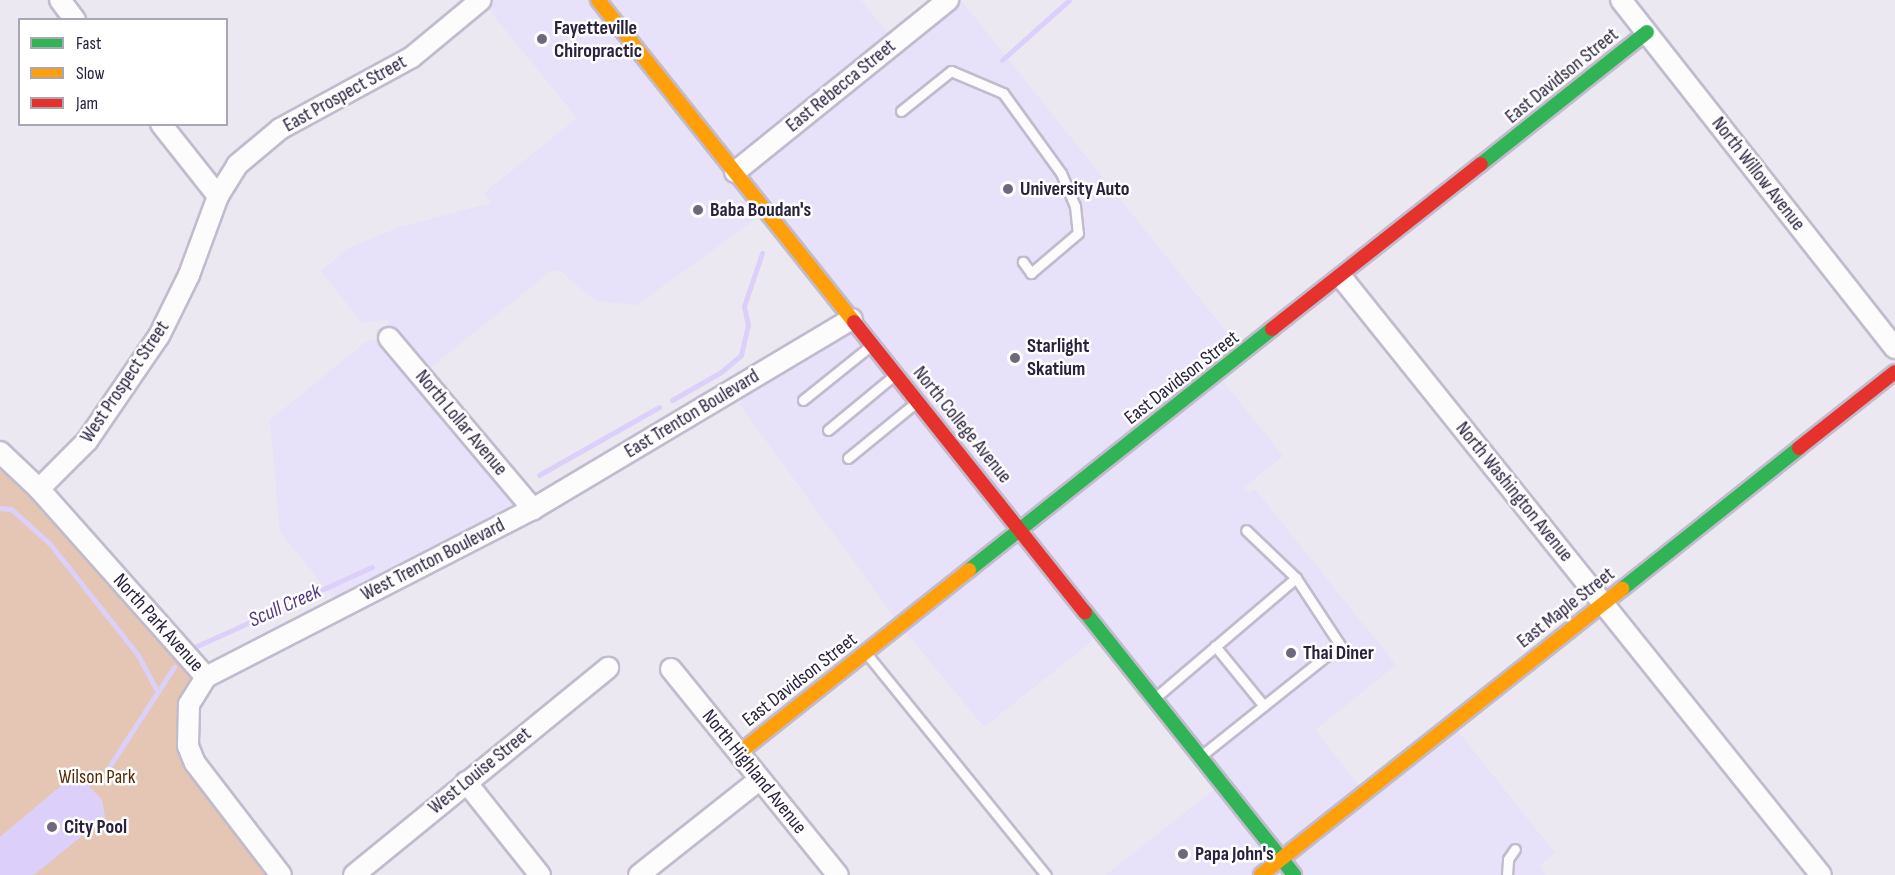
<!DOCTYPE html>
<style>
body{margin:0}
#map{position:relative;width:1895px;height:875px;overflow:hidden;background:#ebe8f2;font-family:"Sofia Sans Condensed",sans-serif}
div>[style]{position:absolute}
.built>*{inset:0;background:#e7e1f9}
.green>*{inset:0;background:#e5c6b5}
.water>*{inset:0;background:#dcd0fb}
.stream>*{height:5px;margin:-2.5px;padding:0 2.5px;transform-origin:2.5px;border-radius:2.5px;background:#dcd0fb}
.roads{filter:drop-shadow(2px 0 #c1bbcd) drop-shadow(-2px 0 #c1bbcd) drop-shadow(0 2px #c1bbcd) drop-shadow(0 -2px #c1bbcd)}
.lane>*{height:9px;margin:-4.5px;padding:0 4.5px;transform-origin:4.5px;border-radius:4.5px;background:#fcfcfd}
.street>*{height:20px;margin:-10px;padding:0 10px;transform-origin:10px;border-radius:10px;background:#fcfcfd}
.fast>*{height:14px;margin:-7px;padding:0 7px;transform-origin:7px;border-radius:7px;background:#30b455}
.slow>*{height:14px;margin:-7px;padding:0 7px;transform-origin:7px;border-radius:7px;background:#ff9f0a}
.jam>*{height:14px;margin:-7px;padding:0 7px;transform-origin:7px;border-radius:7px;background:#e5322d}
.dots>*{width:16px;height:16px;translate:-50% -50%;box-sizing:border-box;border:3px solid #fff;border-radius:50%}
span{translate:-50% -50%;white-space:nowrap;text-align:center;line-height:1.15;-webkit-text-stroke:5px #fff;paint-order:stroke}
.poi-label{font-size:20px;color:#2a213e;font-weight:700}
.left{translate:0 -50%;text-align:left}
.street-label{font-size:20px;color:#2a213e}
.park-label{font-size:20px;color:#542b04}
.water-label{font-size:21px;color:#553787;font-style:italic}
.legend{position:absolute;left:18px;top:18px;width:210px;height:108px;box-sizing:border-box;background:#fff;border:2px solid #aaa6b2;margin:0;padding:8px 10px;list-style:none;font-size:18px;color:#2a213e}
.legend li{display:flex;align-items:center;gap:12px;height:30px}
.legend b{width:30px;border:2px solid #aaa6b2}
</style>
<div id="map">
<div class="built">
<div style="clip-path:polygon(481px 0,861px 0,895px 43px,948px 0,961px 0,1244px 354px,1218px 375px,1283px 456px,1244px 487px,1249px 493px,1255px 489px,1396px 665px,1315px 730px,1365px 793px,1452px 724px,1555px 853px,1539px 866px,1545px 875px,1106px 875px,1221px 784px,1102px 633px,984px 727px,900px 625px,730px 391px,852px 319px,765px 212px,637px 305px,596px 301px,559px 270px,551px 271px,421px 375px,533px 509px,341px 607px,280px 532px,270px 420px,367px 341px,389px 338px,388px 319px,362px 323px,321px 271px,349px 248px,400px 227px,491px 203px,484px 193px,577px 118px)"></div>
</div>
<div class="green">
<div style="clip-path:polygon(0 452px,206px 677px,188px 746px,281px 875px,0 875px)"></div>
</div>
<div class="water">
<div style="clip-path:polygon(85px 782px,102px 800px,105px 817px,34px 875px,0 875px,0 837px,63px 784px)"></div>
</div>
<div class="stream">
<div style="left:1002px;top:60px;width:90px;rotate:-41.8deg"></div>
<div style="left:672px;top:400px;width:56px;rotate:-29.7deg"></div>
<div style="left:721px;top:372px;width:26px;rotate:-40deg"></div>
<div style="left:741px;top:355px;width:31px;rotate:-77deg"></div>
<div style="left:748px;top:325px;width:19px;rotate:-102deg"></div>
<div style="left:744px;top:306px;width:56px;rotate:-71.2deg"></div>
<div style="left:539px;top:475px;width:138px;rotate:-29.5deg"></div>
<div style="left:0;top:508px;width:11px;rotate:5deg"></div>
<div style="left:11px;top:509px;width:52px;rotate:41.9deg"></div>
<div style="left:50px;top:544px;width:142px;rotate:51.6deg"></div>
<div style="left:138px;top:655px;width:38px;rotate:62deg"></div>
<div style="left:197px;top:646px;width:192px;rotate:-24.3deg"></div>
<div style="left:107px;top:770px;width:123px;rotate:-57deg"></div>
</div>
<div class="roads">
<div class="lane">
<div style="left:901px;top:111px;width:64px;rotate:-38.7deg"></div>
<div style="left:951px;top:71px;width:56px;rotate:22.9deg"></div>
<div style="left:1003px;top:93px;width:99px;rotate:54.1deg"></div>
<div style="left:1061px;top:173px;width:36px;rotate:67deg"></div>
<div style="left:1075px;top:206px;width:27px;rotate:84deg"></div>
<div style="left:1078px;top:233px;width:62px;rotate:139.6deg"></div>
<div style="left:1031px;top:273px;width:14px;rotate:-126deg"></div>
<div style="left:803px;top:400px;width:83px;rotate:-38.7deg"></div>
<div style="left:828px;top:430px;width:83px;rotate:-39.6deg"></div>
<div style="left:848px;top:458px;width:85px;rotate:-39.3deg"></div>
<div style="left:1215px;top:646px;width:77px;rotate:50.8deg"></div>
<div style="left:866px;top:653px;width:286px;rotate:51deg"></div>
<div style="left:1156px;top:697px;width:184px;rotate:-40.4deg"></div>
<div style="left:1202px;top:755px;width:176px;rotate:-38.6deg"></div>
<div style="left:1340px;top:645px;width:80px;rotate:-123.3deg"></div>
<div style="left:1296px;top:578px;width:69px;rotate:-136.2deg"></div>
<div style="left:1507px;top:875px;width:16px;rotate:-86deg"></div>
<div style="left:1508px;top:859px;width:12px;rotate:-55deg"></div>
</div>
<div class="street">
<div style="left:60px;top:0;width:25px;rotate:53deg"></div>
<div style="left:1621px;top:0;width:443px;rotate:51.8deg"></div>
<div style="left:161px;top:124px;width:92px;rotate:51.6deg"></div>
<div style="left:735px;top:172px;width:274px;rotate:-38.9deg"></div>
<div style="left:1342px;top:278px;width:765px;rotate:51.26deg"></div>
<div style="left:389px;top:338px;width:224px;rotate:49.9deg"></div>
<div style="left:0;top:452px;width:54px;rotate:43.5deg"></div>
<div style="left:39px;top:489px;width:251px;rotate:48.4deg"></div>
<div style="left:39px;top:489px;width:68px;rotate:-45deg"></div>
<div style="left:87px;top:441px;width:127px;rotate:-55.6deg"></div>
<div style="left:159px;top:336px;width:68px;rotate:-63.8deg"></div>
<div style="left:189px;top:275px;width:84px;rotate:-69.8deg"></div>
<div style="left:218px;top:196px;width:36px;rotate:-58deg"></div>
<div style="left:237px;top:165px;width:56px;rotate:-39.9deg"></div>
<div style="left:280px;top:129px;width:150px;rotate:-28.6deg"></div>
<div style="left:412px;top:57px;width:89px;rotate:-39.6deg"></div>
<div style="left:671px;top:669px;width:265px;rotate:51deg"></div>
<div style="left:206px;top:677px;width:368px;rotate:-27.2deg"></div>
<div style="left:533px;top:509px;width:371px;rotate:-30.8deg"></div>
<div style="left:206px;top:677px;width:32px;rotate:122deg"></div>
<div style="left:189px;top:704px;width:42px;rotate:91.4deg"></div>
<div style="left:188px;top:746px;width:18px;rotate:68deg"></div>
<div style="left:195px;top:763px;width:141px;rotate:52.5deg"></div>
<div style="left:466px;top:782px;width:119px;rotate:51.5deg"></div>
<div style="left:354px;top:875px;width:328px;rotate:-39.2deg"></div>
<div style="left:639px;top:875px;width:154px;rotate:-38.4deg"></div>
</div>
<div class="fast">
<div style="left:1481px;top:164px;width:212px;rotate:-38.5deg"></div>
<div style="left:969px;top:570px;width:387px;rotate:-38.5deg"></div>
<div style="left:1622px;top:589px;width:226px;rotate:-38.5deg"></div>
<div style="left:1085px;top:612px;width:336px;rotate:51.5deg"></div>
</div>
<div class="slow">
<div style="left:598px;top:0;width:411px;rotate:51.5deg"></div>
<div style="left:739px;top:753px;width:294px;rotate:-38.5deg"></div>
<div style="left:1261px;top:875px;width:461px;rotate:-38.4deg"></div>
</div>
<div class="jam">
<div style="left:854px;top:322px;width:371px;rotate:51.5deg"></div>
<div style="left:1272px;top:329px;width:266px;rotate:-38.3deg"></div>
<div style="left:1799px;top:448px;width:122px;rotate:-38.4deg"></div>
</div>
</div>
<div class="dots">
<div style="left:542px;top:39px;background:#6e677d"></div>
<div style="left:1008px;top:189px;background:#6e677d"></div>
<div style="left:698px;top:210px;background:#6e677d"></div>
<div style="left:1015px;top:358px;background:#6e677d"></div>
<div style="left:1291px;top:653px;background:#6e677d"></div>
<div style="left:52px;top:827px;background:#6e677d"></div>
<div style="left:1183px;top:854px;background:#6e677d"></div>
</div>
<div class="poi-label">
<span class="left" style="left:554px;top:40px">Fayetteville<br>Chiropractic</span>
<span class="left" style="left:1020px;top:189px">University Auto</span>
<span class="left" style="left:710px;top:210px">Baba Boudan's</span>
<span class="left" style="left:1027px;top:358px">Starlight<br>Skatium</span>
<span class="left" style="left:1303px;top:653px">Thai Diner</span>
<span class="left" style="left:64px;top:827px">City Pool</span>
<span class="left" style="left:1195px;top:854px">Papa John's</span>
</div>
<div class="street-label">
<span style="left:1562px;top:76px;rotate:-39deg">East Davidson Street</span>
<span style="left:841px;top:86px;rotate:-39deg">East Rebecca Street</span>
<span style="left:345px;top:94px;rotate:-29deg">East Prospect Street</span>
<span style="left:1758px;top:174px;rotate:52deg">North Willow Avenue</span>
<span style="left:1182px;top:378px;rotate:-38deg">East Davidson Street</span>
<span style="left:125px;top:382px;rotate:-56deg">West Prospect Street</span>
<span style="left:692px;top:414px;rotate:-31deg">East Trenton Boulevard</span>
<span style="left:461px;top:423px;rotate:50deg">North Lollar Avenue</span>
<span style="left:962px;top:425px;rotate:51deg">North College Avenue</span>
<span style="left:1514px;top:492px;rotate:51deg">North Washington Avenue</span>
<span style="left:433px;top:560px;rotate:-27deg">West Trenton Boulevard</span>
<span style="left:1566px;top:608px;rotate:-38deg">East Maple Street</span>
<span style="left:158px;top:623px;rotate:48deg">North Park Avenue</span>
<span style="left:800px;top:680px;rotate:-38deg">East Davidson Street</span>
<span style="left:480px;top:771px;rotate:-39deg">West Louise Street</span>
<span style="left:754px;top:772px;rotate:51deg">North Highland Avenue</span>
</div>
<div class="park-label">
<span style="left:97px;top:777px">Wilson Park</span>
</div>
<div class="water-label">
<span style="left:285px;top:606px;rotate:-24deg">Scull Creek</span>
</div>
<ul class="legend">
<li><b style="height:8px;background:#30b455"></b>Fast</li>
<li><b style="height:8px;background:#ff9f0a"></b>Slow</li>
<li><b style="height:8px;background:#e5322d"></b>Jam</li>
</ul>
</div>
